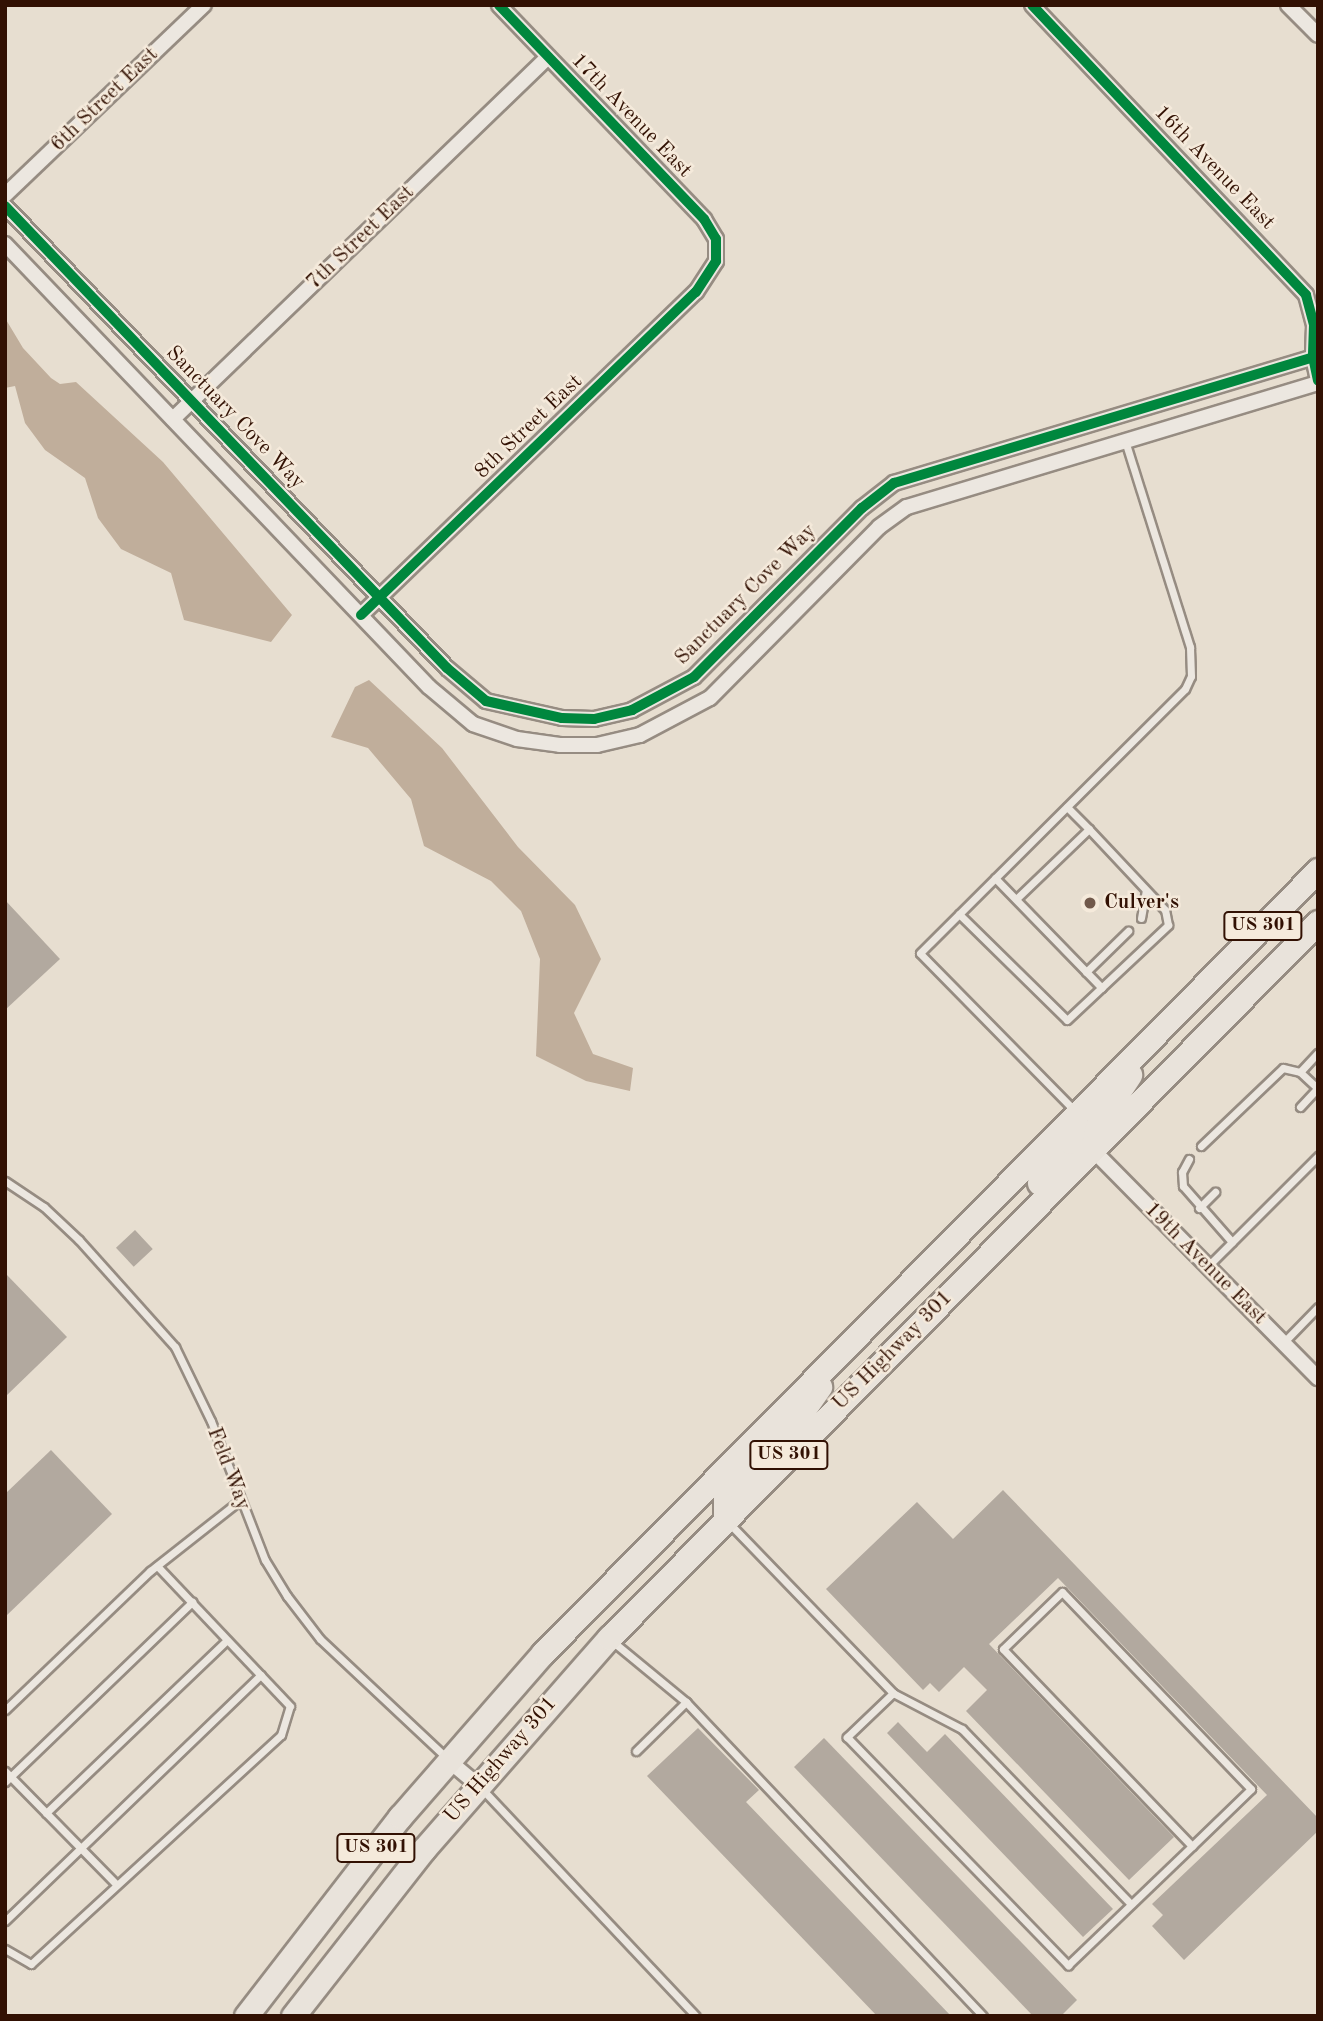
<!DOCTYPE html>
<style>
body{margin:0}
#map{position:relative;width:1323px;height:2021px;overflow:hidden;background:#e7ded0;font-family:"Old Standard TT",serif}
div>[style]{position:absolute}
.water>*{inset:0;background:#c0ae9b}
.building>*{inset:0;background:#b2a99f;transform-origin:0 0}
.roads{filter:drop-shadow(2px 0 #968c82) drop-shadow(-2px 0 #968c82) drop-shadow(0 2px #968c82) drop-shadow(0 -2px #968c82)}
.lane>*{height:7px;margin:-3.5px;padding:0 3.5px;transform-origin:3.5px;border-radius:3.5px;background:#ece7e0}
.street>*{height:14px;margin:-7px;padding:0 7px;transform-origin:7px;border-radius:7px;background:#ece7e0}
.primary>*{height:23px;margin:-11.5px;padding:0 11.5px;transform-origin:11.5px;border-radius:11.5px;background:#e9e3db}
.cycleway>*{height:10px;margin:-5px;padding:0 5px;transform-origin:5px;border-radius:5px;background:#00873e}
.dots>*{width:19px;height:19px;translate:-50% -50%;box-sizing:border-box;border:4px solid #f5eadb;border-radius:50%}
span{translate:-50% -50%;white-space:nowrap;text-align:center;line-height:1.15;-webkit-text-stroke:5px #f5eadb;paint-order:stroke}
.shield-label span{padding:2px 5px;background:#f5eadb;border:2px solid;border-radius:5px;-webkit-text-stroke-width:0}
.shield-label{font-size:19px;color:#321103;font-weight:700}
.street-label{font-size:21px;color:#321103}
.poi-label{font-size:21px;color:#321103;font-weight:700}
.left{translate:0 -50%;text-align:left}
.frame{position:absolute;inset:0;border:7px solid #321103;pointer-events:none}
</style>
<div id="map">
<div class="water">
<div style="clip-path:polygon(5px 318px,23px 348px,51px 378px,60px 384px,76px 382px,163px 462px,292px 615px,271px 642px,184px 620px,171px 573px,121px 549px,98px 518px,85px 478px,45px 450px,25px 423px,15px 386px,5px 388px)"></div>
<div style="clip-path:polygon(369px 680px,442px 748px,518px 847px,575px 905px,601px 959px,574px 1013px,593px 1054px,633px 1068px,630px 1091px,586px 1081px,536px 1056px,540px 959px,521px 911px,491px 881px,424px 846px,411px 799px,368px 748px,331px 737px,355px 687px)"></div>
</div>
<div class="building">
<div style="clip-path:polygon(5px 900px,60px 959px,5px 1010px)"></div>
<div style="left:135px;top:1230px;width:26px;height:26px;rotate:47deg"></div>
<div style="clip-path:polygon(5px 1273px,67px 1337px,5px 1397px)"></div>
<div style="clip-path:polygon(51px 1450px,112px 1514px,5px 1617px,5px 1494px)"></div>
<div style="clip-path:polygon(1003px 1490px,1318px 1818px,1318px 1831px,1184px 1960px,1152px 1926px,1163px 1915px,1152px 1904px,1267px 1795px,1058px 1578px,989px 1644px,1174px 1837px,1129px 1880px,966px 1711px,987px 1690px,964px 1667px,939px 1692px,930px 1683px,923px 1690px,826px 1589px,917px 1502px,953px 1539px)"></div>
<div style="clip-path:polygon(898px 1722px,927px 1752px,945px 1734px,1113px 1909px,1083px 1937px,887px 1733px)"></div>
<div style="clip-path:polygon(698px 1728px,759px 1790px,746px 1802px,951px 2016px,877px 2016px,647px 1776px)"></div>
<div style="clip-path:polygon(824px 1738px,1077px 2000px,1061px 2016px,1033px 2016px,794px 1767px)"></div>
</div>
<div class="roads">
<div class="lane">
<div style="left:1067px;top:807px;width:31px;rotate:45deg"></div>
<div style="left:995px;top:878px;width:153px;rotate:45.8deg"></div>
<div style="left:959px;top:914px;width:151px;rotate:44.5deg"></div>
<div style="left:1067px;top:1020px;width:139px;rotate:-43.2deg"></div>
<div style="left:1168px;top:925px;width:15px;rotate:-101deg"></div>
<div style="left:1165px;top:910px;width:111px;rotate:-133.2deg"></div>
<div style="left:1089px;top:829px;width:101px;rotate:136.2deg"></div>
<div style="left:1141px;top:918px;width:27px;rotate:-80deg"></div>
<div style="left:1086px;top:972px;width:59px;rotate:-44.3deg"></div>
<div style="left:1300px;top:1072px;width:26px;rotate:-47deg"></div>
<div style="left:1300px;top:1107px;width:25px;rotate:-47deg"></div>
<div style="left:1075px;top:1111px;width:221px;rotate:-134.5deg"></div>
<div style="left:920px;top:953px;width:374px;rotate:-44.9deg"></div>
<div style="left:1185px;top:689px;width:14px;rotate:-65deg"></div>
<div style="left:1191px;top:676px;width:29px;rotate:-92deg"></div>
<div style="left:1190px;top:647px;width:216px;rotate:-107.5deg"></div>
<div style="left:1201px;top:1146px;width:113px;rotate:-43.6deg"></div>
<div style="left:1283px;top:1068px;width:17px;rotate:13deg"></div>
<div style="left:1300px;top:1072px;width:25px;rotate:43deg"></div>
<div style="left:1189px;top:1159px;width:15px;rotate:118deg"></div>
<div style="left:1182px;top:1172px;width:14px;rotate:86deg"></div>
<div style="left:1183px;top:1186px;width:74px;rotate:48.8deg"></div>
<div style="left:1232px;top:1242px;width:122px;rotate:-45deg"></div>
<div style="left:5px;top:1181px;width:47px;rotate:33.7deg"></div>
<div style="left:44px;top:1207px;width:48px;rotate:43.3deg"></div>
<div style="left:79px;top:1240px;width:144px;rotate:48.1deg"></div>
<div style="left:175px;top:1347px;width:82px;rotate:64.1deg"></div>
<div style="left:211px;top:1421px;width:149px;rotate:68.8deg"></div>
<div style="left:265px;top:1560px;width:42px;rotate:58.6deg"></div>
<div style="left:287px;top:1596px;width:54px;rotate:52.5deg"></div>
<div style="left:320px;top:1639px;width:175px;rotate:43.2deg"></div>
<div style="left:1199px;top:1208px;width:23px;rotate:-45deg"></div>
<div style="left:1208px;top:1266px;width:34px;rotate:-45deg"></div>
<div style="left:1283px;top:1343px;width:50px;rotate:-45.8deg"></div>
<div style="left:728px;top:1522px;width:238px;rotate:46deg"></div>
<div style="left:893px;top:1693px;width:64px;rotate:136.3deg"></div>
<div style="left:847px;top:1737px;width:318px;rotate:45.9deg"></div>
<div style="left:1068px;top:1965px;width:172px;rotate:-43.8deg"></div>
<div style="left:1192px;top:1846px;width:82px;rotate:-44deg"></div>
<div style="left:1251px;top:1789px;width:273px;rotate:-133.8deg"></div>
<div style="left:1062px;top:1592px;width:82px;rotate:136deg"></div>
<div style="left:1003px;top:1649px;width:273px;rotate:46.2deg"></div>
<div style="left:612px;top:1641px;width:96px;rotate:39.5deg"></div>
<div style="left:686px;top:1702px;width:432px;rotate:46.6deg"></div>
<div style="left:893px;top:1693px;width:78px;rotate:27.6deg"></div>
<div style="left:962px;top:1729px;width:243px;rotate:46deg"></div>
<div style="left:5px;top:1710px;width:201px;rotate:-43.8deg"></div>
<div style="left:150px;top:1571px;width:113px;rotate:-38.2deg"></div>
<div style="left:636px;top:1751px;width:70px;rotate:-44.4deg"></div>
<div style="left:5px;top:1771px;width:158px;rotate:45.5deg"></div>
<div style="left:5px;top:1782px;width:260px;rotate:-43.9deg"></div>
<div style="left:481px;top:1788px;width:313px;rotate:46.7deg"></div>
<div style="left:46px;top:1813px;width:250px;rotate:-43.7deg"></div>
<div style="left:5px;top:1921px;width:355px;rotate:-43.9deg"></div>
<div style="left:5px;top:1949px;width:30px;rotate:30deg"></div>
<div style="left:31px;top:1964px;width:339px;rotate:-42.5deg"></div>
<div style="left:281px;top:1735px;width:30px;rotate:-73deg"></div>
<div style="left:290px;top:1706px;width:193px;rotate:-133.5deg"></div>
</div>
<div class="street">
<div style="left:1032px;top:5px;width:399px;rotate:46.6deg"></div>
<div style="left:1306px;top:295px;width:31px;rotate:75deg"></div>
<div style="left:1314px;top:325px;width:32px;rotate:92deg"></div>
<div style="left:1313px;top:357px;width:24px;rotate:78deg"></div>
<div style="left:1288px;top:5px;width:42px;rotate:45deg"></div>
<div style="left:5px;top:195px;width:275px;rotate:-43.7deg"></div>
<div style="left:5px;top:206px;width:639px;rotate:46.27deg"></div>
<div style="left:447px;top:668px;width:51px;rotate:40.2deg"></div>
<div style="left:486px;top:701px;width:78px;rotate:12.6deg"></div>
<div style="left:562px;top:718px;width:32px;rotate:2deg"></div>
<div style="left:594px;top:719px;width:39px;rotate:-13deg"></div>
<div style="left:632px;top:710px;width:70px;rotate:-28deg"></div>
<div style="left:694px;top:677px;width:238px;rotate:-45.2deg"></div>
<div style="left:862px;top:508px;width:41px;rotate:-38deg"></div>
<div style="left:894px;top:483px;width:443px;rotate:-16.7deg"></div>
<div style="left:5px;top:244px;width:613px;rotate:46.26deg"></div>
<div style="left:429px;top:687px;width:57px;rotate:40.1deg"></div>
<div style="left:473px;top:724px;width:46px;rotate:18.8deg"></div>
<div style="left:517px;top:739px;width:43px;rotate:7.9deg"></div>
<div style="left:560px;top:745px;width:37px"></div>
<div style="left:597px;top:745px;width:44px;rotate:-13.1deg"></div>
<div style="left:640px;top:735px;width:79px;rotate:-27.9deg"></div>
<div style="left:710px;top:698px;width:240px;rotate:-45.3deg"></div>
<div style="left:879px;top:527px;width:34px;rotate:-36deg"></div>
<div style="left:907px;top:507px;width:429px;rotate:-16.8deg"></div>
<div style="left:173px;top:419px;width:521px;rotate:-43.99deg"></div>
<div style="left:361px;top:615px;width:465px;rotate:-44deg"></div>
<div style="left:696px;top:292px;width:37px;rotate:-57deg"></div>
<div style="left:716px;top:261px;width:22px;rotate:-90deg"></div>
<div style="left:716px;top:239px;width:23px;rotate:-121deg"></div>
<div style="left:704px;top:219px;width:296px;rotate:-133.8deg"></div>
<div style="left:1092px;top:1149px;width:322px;rotate:45.4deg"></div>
<div style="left:448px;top:1760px;width:39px;rotate:40deg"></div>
</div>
<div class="primary">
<div style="left:1092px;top:1145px;width:17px;rotate:-80deg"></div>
<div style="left:1095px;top:1128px;width:64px;rotate:-56.6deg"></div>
<div style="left:1039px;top:1183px;width:51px;rotate:-52.9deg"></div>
<div style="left:1070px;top:1142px;width:27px;rotate:-77deg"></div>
<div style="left:725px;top:1519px;width:20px;rotate:-90deg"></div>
<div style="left:725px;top:1499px;width:17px;rotate:-54deg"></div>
<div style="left:735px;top:1485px;width:88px;rotate:-46.4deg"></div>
<div style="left:796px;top:1421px;width:42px;rotate:-54.8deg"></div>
<div style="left:246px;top:2016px;width:252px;rotate:-52.3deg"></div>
<div style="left:400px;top:1817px;width:218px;rotate:-48.9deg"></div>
<div style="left:543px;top:1653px;width:1102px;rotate:-45.29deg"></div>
<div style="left:293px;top:2016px;width:212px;rotate:-51.9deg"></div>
<div style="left:424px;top:1849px;width:281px;rotate:-48.8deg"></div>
<div style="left:609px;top:1638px;width:1008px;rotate:-45.28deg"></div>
</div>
</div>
<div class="cycleway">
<div style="left:1032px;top:5px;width:399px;rotate:46.6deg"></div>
<div style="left:1306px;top:295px;width:31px;rotate:75deg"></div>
<div style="left:1314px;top:325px;width:32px;rotate:92deg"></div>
<div style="left:1313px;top:357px;width:24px;rotate:78deg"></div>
<div style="left:5px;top:206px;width:639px;rotate:46.27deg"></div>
<div style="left:447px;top:668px;width:51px;rotate:40.2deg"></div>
<div style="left:486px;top:701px;width:78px;rotate:12.6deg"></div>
<div style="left:562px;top:718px;width:32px;rotate:2deg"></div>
<div style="left:594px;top:719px;width:39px;rotate:-13deg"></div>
<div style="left:632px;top:710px;width:70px;rotate:-28deg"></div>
<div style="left:694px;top:677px;width:238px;rotate:-45.2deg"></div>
<div style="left:862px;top:508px;width:41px;rotate:-38deg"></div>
<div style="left:894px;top:483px;width:443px;rotate:-16.7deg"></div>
<div style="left:361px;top:615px;width:465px;rotate:-44deg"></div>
<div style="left:696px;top:292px;width:37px;rotate:-57deg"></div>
<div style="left:716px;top:261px;width:22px;rotate:-90deg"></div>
<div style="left:716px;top:239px;width:23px;rotate:-121deg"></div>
<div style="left:704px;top:219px;width:296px;rotate:-133.8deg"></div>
</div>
<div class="dots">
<div style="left:1090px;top:903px;background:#71594b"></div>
</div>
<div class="shield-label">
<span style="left:1263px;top:926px">US 301</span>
<span style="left:789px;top:1455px">US 301</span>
<span style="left:376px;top:1848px">US 301</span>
</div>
<div class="street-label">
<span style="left:105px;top:100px;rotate:-44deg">6th Street East</span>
<span style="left:631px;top:116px;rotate:46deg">17th Avenue East</span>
<span style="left:1214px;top:168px;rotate:46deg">16th Avenue East</span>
<span style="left:361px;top:238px;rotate:-44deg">7th Street East</span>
<span style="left:235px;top:418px;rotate:46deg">Sanctuary Cove Way</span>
<span style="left:529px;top:427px;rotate:-44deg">8th Street East</span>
<span style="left:746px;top:595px;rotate:-45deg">Sanctuary Cove Way</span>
<span style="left:1205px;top:1264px;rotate:45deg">19th Avenue East</span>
<span style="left:893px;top:1351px;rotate:-45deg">US Highway 301</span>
<span style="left:228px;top:1469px;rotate:69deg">Feld Way</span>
<span style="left:501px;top:1760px;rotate:-49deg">US Highway 301</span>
</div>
<div class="poi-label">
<span class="left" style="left:1104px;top:903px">Culver's</span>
</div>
<div class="frame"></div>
</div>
